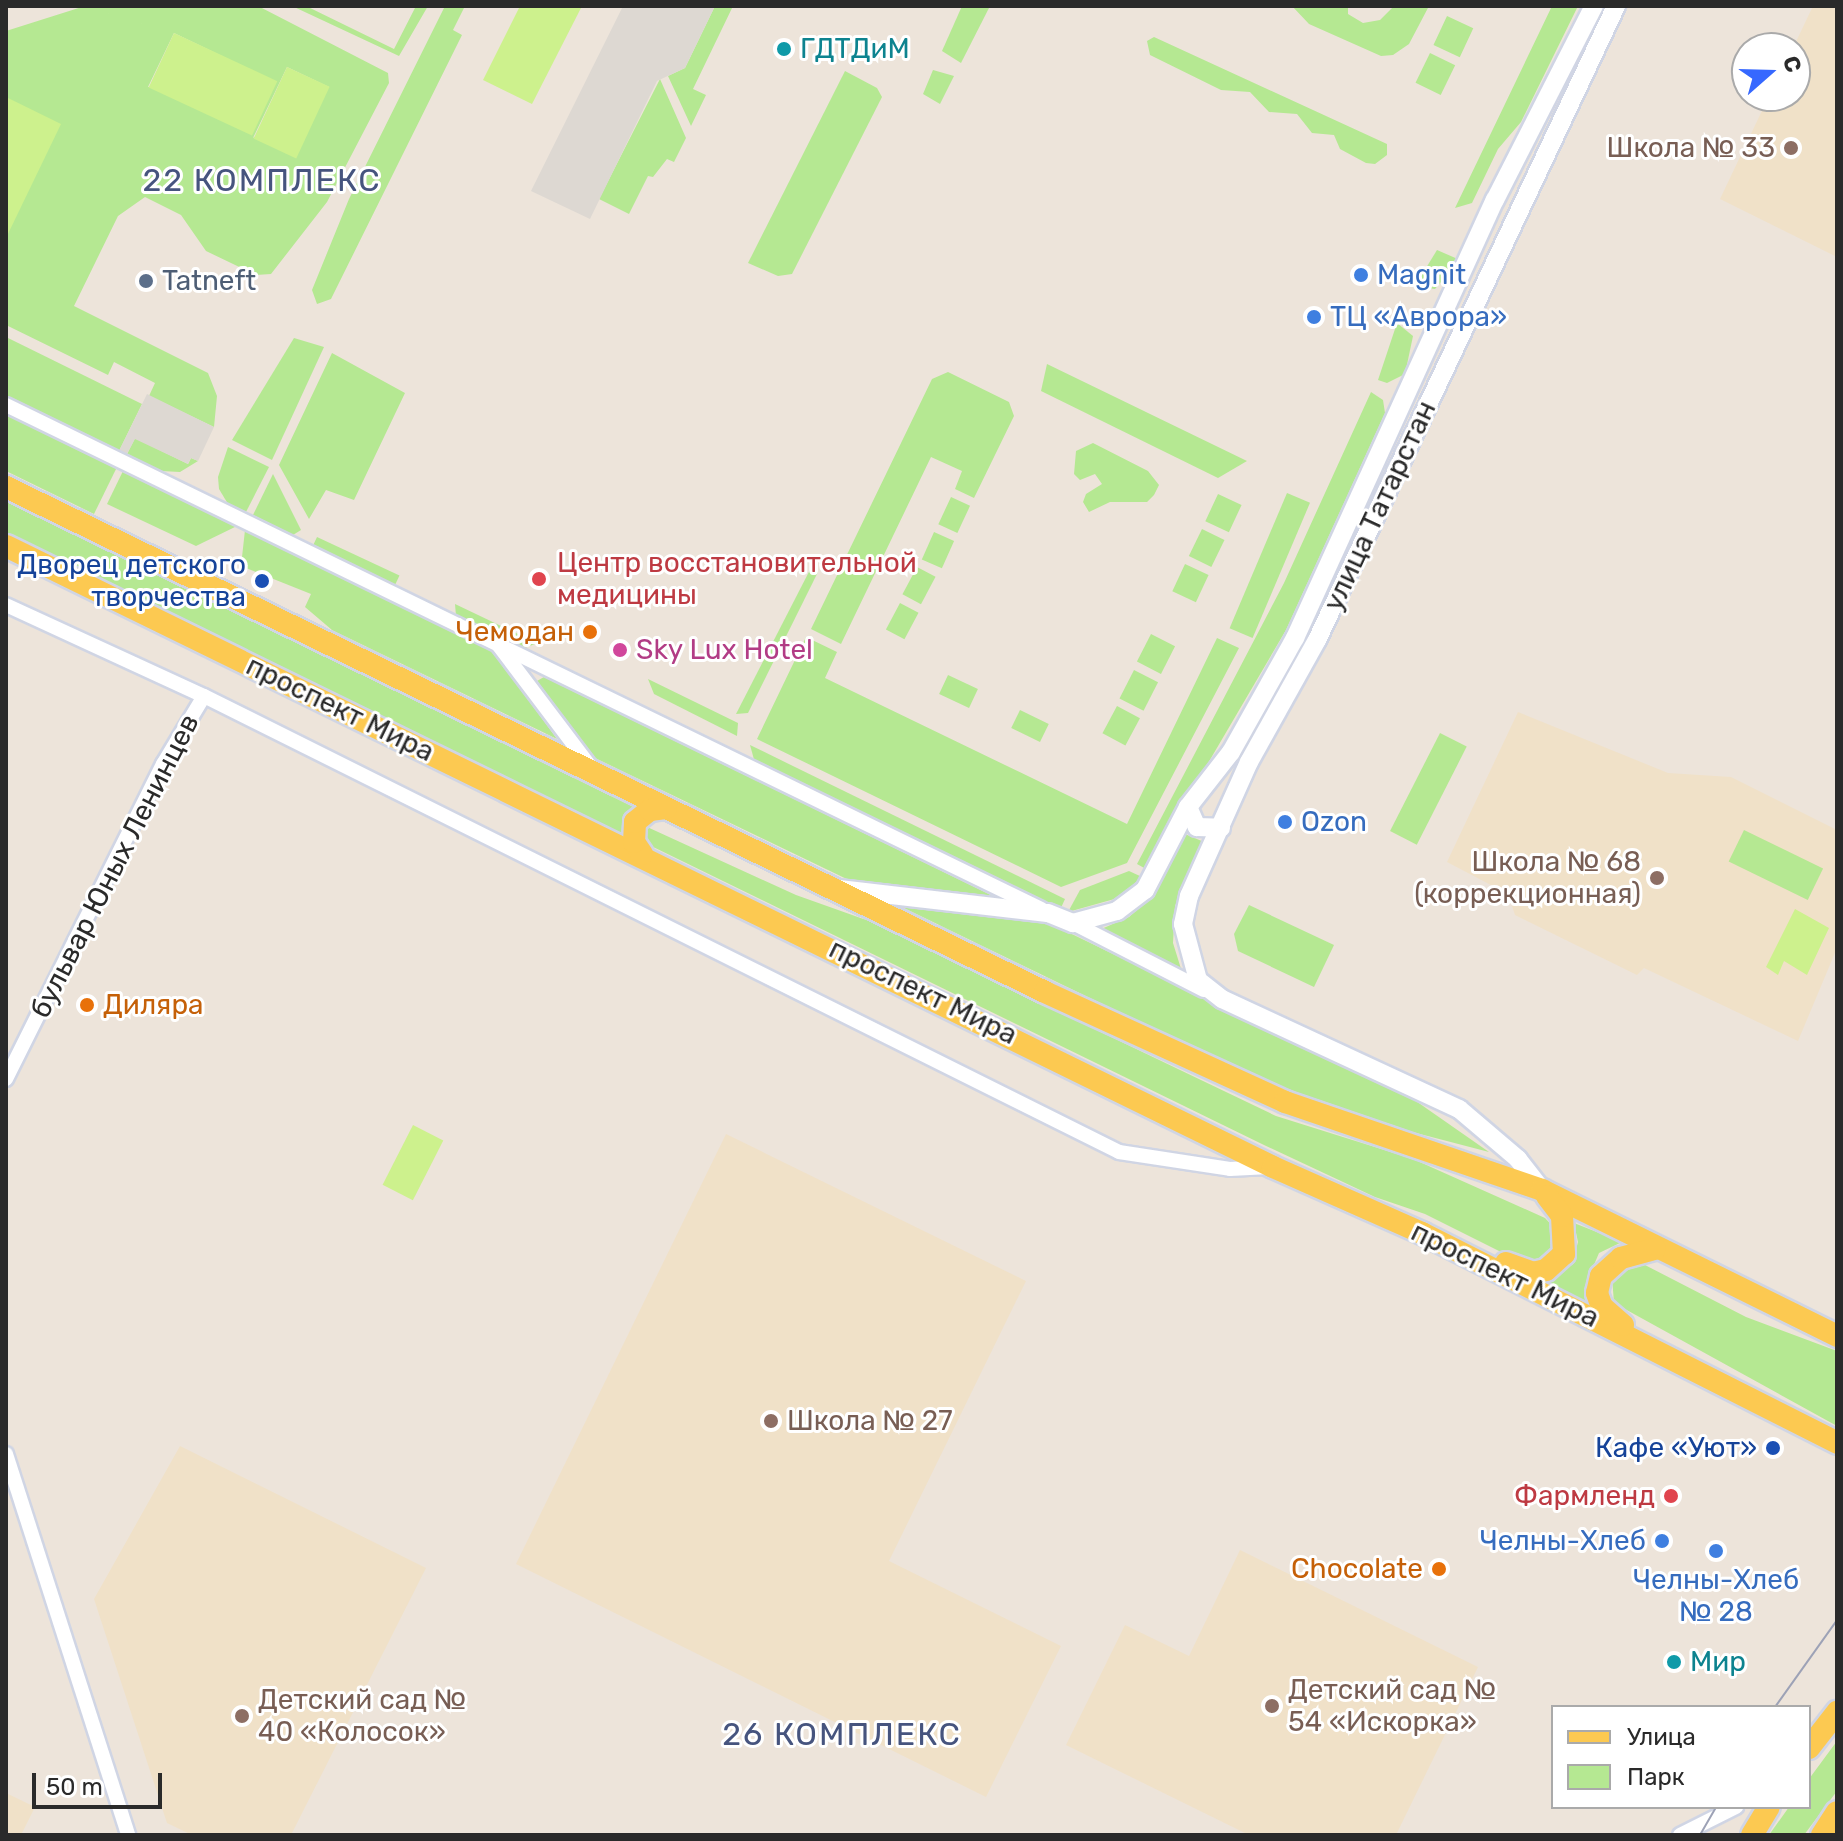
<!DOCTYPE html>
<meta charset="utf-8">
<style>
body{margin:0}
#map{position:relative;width:1843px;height:1841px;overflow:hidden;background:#ede4da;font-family:Rubik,sans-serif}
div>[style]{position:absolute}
.education>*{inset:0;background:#f0e1c8}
.green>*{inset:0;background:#b5e892;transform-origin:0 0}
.pitch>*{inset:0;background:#cdf18d;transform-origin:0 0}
.plaza>*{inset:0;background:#ddd8d2}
.roads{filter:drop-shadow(2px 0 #d0d5e4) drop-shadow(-2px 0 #d0d5e4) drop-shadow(0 2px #d0d5e4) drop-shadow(0 -2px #d0d5e4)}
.minor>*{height:14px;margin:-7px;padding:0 7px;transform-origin:7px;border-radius:7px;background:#fff}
.tertiary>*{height:18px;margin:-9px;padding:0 9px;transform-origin:9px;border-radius:9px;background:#fff}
.primary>*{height:22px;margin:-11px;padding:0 11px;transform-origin:11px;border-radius:11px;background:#fcc951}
.tram>*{height:2px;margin:-1px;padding:0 1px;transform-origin:1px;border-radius:1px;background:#9da2b6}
.dots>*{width:22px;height:22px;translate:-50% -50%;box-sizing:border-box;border:4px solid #fff;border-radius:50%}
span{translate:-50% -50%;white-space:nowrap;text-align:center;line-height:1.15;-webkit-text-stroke:6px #fff;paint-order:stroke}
.culture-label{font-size:28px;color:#0d838f}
.left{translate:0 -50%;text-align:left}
.education-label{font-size:28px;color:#785e54}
.right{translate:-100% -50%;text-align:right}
.shop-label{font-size:28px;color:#366cbe}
.service-label{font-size:28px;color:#4e5e75}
.street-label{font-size:28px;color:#2a2a2a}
.health-label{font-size:28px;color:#be3a42}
.transit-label{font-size:28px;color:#164399}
.food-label{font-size:28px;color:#c56008}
.hotel-label{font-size:28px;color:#b23c85}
.quarter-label{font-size:32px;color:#46547e;letter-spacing:2px}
.frame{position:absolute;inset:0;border:8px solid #2a2a2a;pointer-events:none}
.legend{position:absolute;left:1551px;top:1705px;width:260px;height:104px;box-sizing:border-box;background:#fff;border:2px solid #aaa;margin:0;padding:10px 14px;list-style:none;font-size:24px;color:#2a2a2a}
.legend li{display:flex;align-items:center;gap:16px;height:40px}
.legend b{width:40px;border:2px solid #aaa}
.north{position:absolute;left:1731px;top:32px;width:80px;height:80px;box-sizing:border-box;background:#fff;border:2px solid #aaa;border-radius:50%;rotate:70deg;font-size:22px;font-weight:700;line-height:32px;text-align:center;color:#2a2a2a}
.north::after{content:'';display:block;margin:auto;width:28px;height:36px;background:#3668ff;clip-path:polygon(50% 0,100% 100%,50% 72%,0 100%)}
.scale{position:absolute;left:32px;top:1773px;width:130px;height:36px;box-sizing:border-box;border:4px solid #2a2a2a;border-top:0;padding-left:10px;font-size:24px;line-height:28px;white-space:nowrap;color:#2a2a2a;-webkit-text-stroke:6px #fff;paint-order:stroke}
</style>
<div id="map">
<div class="education">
<div style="clip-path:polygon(1813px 6px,1837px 6px,1837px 257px,1720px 199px,1769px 96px,1795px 96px,1793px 48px)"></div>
<div style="clip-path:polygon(1518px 712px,1668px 773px,1731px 777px,1837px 830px,1837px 948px,1798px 1041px,1644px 968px,1637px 975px,1515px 915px,1508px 894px,1447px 862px)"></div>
<div style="clip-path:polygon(726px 1134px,1026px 1281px,889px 1561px,1061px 1646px,986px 1797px,516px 1564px)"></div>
<div style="clip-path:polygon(180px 1446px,426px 1568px,291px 1835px,192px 1835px,167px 1823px,94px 1599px)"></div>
<div style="clip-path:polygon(1240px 1550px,1478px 1667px,1396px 1835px,1249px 1835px,1066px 1745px,1125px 1625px,1189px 1656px)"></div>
<div style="clip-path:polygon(6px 1793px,35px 1807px,21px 1835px,6px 1835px)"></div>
</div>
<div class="green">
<div style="clip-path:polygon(evenodd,85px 6px,258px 6px,388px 73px,389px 83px,327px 202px,271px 274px,256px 275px,206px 251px,181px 215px,145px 197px,118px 216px,74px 306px,208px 373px,217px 396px,214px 427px,149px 396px,155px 383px,114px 362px,108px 375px,6px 325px,6px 31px,85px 6px,174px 33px,276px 82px,148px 87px,174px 33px,85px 6px,287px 67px,329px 87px,253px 138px,287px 67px)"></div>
<div style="clip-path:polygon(292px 6px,306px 6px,394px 49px,416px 6px,428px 6px,399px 56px)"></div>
<div style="clip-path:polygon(445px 6px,465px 6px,453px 30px,462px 35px,331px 299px,317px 304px,312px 290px,349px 199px)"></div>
<div style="clip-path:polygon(715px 6px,733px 6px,693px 89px,706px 95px,691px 126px,668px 76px,685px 68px)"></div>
<div style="clip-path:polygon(962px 6px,990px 6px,961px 63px,942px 51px)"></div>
<div style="clip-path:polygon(1292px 6px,1348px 6px,1348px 14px,1363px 23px,1380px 20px,1394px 6px,1429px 6px,1409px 44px,1393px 55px,1381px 56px,1309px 24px)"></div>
<div style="clip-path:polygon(1552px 6px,1578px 6px,1521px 122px,1498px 149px,1472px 203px,1455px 208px)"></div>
<div style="left:1447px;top:16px;width:29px;height:32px;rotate:25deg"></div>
<div style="clip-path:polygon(1154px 37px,1387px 144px,1387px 155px,1375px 164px,1366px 163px,1340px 149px,1334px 135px,1312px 133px,1297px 114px,1269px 112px,1250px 92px,1221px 90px,1150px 55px,1147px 41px)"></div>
<div style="left:1430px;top:53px;width:28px;height:33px;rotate:26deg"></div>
<div style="clip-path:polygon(933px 70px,954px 76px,940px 104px,923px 94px)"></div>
<div style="clip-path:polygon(845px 71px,877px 88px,882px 97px,792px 274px,778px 276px,748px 263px)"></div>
<div style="clip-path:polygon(660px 79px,686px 138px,674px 162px,667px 159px,653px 177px,648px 176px,629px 214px,599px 199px)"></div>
<div style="clip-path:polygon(1437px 250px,1460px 260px,1435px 289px,1415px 286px)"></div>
<div style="clip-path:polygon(1397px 323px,1413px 336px,1405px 374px,1387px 383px,1378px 380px)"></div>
<div style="clip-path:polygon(6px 337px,142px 404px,119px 451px,6px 396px)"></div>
<div style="clip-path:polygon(294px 338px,324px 347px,272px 460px,232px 440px)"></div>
<div style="clip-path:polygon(332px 353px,405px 393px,354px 500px,326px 490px,309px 519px,279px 465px)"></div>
<div style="clip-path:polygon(1047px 364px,1247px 461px,1218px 478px,1041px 391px)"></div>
<div style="clip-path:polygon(948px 372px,1009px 402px,1014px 416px,974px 498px,955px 489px,962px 471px,931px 457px,841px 644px,811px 629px,932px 379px)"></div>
<div style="clip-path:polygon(1371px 392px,1383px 400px,1385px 413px,1286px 630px,1146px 869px,1137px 864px,1284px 583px)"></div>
<div style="clip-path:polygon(6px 413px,117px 467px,94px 514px,6px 471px)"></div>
<div style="clip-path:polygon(135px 438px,188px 464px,191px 458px,198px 461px,180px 472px,161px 471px,127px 454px)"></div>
<div style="clip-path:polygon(1093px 443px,1148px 471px,1159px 485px,1154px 495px,1147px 502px,1110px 502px,1089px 512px,1083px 502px,1086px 494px,1102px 484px,1095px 474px,1080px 480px,1074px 474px,1076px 451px)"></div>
<div style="clip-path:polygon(228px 447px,269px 467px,246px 512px,228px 504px,219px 489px,218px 477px)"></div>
<div style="clip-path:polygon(123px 471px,237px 526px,196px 546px,107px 504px)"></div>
<div style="clip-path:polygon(273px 474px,301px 530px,293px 535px,253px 515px)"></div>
<div style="left:1287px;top:493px;width:25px;height:147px;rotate:23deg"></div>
<div style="left:1218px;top:494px;width:26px;height:30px;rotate:25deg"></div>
<div style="left:951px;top:497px;width:21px;height:30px;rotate:25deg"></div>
<div style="left:6px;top:501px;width:699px;height:30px;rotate:26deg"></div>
<div style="left:1202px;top:529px;width:25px;height:30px;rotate:26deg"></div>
<div style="clip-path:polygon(245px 530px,492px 650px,557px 739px,332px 630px,305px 607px,311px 594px,241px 566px)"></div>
<div style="left:934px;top:532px;width:22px;height:30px;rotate:24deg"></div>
<div style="left:317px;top:537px;width:91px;height:13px;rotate:25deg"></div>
<div style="clip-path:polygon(814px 562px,818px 572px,748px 713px,736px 714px)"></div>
<div style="left:1185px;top:564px;width:26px;height:30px;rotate:25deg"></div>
<div style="left:917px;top:567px;width:21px;height:31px;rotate:28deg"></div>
<div style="left:900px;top:603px;width:21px;height:30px;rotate:28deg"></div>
<div style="clip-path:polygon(455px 604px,537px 643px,525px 648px,456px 616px)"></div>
<div style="left:1151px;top:634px;width:27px;height:31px;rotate:27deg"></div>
<div style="clip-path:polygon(806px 637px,837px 652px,825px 678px,1127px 824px,1217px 638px,1239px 648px,1127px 863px,1061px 887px,757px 739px)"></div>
<div style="left:1134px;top:670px;width:27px;height:32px;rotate:27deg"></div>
<div style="left:948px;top:675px;width:33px;height:21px;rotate:25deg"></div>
<div style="clip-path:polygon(544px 677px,999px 899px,855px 883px,591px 756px,537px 681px)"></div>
<div style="clip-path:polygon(648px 679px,738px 723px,737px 736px,654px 694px)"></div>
<div style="left:1117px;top:706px;width:26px;height:31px;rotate:28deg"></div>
<div style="left:1020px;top:710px;width:32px;height:20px;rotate:26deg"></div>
<div style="left:1440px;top:733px;width:30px;height:110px;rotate:27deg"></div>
<div style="clip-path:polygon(750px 745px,1065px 899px,1060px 910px,755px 763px)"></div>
<div style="clip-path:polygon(645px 826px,796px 895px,869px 921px,1276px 1116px,1413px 1159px,1545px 1218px,1558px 1232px,1552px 1254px,1533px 1263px,1519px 1261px,1425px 1214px,1375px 1197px,1264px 1145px,645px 843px)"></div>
<div style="left:1744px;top:830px;width:88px;height:35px;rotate:26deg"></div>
<div style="clip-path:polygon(1185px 834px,1204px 842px,1175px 906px,1173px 943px,1182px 972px,1099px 930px,1129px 917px,1155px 894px)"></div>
<div style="clip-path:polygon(1129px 871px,1142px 877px,1118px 898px,1068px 912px,1080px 890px)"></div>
<div style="clip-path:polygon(1249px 905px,1334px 945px,1314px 987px,1238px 951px,1234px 934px)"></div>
<div style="clip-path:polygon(900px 906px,1049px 923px,1413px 1099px,1489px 1152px,1374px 1122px,1251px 1076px)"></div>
<div style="clip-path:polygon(1574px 1223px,1622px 1242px,1599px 1253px,1588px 1279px,1588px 1304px,1544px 1281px,1573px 1261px,1578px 1242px)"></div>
<div style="clip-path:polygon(1632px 1263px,1643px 1264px,1746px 1317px,1837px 1351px,1837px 1426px,1614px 1303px,1612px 1277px)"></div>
<div style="clip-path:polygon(1837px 1741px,1837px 1791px,1804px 1835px,1769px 1835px,1789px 1807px,1809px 1807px,1809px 1779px)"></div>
</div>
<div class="pitch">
<div style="clip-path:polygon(520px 6px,582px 6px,532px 104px,483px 80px)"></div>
<div style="left:174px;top:33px;width:114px;height:60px;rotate:25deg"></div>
<div style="left:287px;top:67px;width:47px;height:79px;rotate:25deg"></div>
<div style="clip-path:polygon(6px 97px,61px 124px,6px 238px)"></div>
<div style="clip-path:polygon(1795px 909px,1829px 928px,1807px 975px,1784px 961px,1778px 975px,1766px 967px)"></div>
<div style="left:413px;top:1125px;width:34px;height:67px;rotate:27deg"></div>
</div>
<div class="plaza">
<div style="clip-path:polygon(623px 6px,715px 6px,685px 68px,657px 81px,590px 219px,531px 191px)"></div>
<div style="clip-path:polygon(147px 394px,214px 427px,198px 461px,191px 458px,188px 464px,135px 439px,127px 454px,119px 451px)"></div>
</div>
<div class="roads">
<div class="minor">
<div style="left:6px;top:405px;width:1151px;rotate:25.96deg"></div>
<div style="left:6px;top:605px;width:218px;rotate:24.7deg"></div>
<div style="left:204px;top:696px;width:1022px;rotate:26.49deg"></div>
<div style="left:1119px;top:1152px;width:112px;rotate:8.7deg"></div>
<div style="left:1230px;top:1169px;width:39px;rotate:-3deg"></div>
<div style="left:499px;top:646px;width:154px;rotate:52.9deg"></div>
<div style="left:1073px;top:923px;width:147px;rotate:27.1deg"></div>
<div style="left:6px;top:1079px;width:352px;rotate:-63.5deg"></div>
<div style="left:163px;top:764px;width:79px;rotate:-58.9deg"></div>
<div style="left:6px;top:1454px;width:400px;rotate:72.2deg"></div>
<div style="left:1680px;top:1835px;width:63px;rotate:-26.6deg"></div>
</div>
<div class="tertiary">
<div style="left:1188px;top:807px;width:22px;rotate:66deg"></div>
<div style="left:1197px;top:827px;width:24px;rotate:2deg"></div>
<div style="left:839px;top:889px;width:210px;rotate:6.6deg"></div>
<div style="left:1048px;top:913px;width:27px;rotate:22deg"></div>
<div style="left:1073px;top:923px;width:46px;rotate:-15.3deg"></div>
<div style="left:1117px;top:911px;width:35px;rotate:-37deg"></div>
<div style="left:1145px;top:890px;width:93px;rotate:-62.6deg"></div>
<div style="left:1188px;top:807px;width:70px;rotate:-52deg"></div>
<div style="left:1231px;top:752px;width:131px;rotate:-60.7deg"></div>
<div style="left:1295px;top:638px;width:482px;rotate:-65.5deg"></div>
<div style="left:1495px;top:200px;width:218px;rotate:-63deg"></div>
<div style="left:1542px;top:1190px;width:39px;rotate:-128deg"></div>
<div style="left:1518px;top:1159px;width:77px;rotate:-139.7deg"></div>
<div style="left:1459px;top:1109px;width:261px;rotate:-155.1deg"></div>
<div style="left:1222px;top:999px;width:31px;rotate:-142deg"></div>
<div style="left:1198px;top:980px;width:58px;rotate:-105deg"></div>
<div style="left:1183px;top:924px;width:29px;rotate:-78deg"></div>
<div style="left:1189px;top:896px;width:147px;rotate:-65.9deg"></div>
<div style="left:1249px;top:762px;width:140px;rotate:-60.9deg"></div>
<div style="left:1317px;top:640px;width:701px;rotate:-64.75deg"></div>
</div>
<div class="primary">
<div style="left:6px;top:487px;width:1155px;rotate:25.92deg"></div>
<div style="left:1045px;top:992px;width:264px;rotate:24.6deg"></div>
<div style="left:1285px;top:1102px;width:272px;rotate:18.9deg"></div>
<div style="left:1542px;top:1190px;width:329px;rotate:26.3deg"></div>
<div style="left:6px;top:546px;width:1411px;rotate:26.11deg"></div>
<div style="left:1273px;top:1167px;width:163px;rotate:23.9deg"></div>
<div style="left:1422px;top:1233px;width:465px;rotate:26.8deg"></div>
<div style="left:642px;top:854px;width:14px;rotate:-124deg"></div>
<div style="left:634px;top:842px;width:20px;rotate:-87deg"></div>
<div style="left:635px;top:822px;width:19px;rotate:-39deg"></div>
<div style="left:650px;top:810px;width:16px;rotate:-7deg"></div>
<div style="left:1506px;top:1263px;width:29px;rotate:20deg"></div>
<div style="left:1533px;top:1273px;width:13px;rotate:-13deg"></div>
<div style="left:1546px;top:1270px;width:24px;rotate:-42deg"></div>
<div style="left:1564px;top:1254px;width:38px;rotate:-93deg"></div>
<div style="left:1562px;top:1216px;width:25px;rotate:-127deg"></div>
<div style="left:1623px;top:1325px;width:28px;rotate:-139deg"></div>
<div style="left:1602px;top:1307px;width:15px;rotate:-110deg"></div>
<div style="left:1597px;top:1293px;width:17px;rotate:-77deg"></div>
<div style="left:1601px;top:1276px;width:27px;rotate:-42deg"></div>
<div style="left:1621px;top:1258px;width:35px;rotate:-15deg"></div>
<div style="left:1809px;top:1748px;width:46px;rotate:-52.1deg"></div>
<div style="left:1752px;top:1835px;width:33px;rotate:-59deg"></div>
<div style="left:1822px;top:1835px;width:27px;rotate:-57deg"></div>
</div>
</div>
<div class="tram">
<div style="left:1775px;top:1707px;width:107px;rotate:-54.5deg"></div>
<div style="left:1700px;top:1835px;width:32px;rotate:-60deg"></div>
</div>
<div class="dots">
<div style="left:784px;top:49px;background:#0f9aa8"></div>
<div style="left:1791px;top:148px;background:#8d6e63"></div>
<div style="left:1361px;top:275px;background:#3f7fe0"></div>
<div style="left:146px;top:281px;background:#5c6f8a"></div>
<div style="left:1314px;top:317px;background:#3f7fe0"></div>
<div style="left:539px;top:579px;background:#e0444e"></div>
<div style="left:262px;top:581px;background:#1a4fb4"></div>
<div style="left:590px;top:632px;background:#e8710a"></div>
<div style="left:620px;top:650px;background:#d1479c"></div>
<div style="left:1285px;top:822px;background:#3f7fe0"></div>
<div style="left:1657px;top:878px;background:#8d6e63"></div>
<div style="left:87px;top:1005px;background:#e8710a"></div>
<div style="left:771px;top:1421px;background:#8d6e63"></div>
<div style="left:1773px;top:1448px;background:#1a4fb4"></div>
<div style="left:1671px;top:1496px;background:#e0444e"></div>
<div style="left:1662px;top:1541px;background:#3f7fe0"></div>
<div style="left:1716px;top:1551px;background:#3f7fe0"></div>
<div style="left:1439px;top:1569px;background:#e8710a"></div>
<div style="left:1674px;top:1662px;background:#0f9aa8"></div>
<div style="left:1272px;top:1706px;background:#8d6e63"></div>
<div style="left:242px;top:1716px;background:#8d6e63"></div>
</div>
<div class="culture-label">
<span class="left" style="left:800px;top:49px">ГДТДиМ</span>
<span class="left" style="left:1690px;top:1662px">Мир</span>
</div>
<div class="education-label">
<span class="right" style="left:1775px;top:148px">Школа № 33</span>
<span class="right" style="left:1641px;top:878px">Школа № 68<br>(коррекционная)</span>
<span class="left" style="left:787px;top:1421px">Школа № 27</span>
<span class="left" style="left:1288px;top:1706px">Детский сад №<br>54 «Искорка»</span>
<span class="left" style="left:258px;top:1716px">Детский сад №<br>40 «Колосок»</span>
</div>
<div class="shop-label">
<span class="left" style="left:1377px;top:275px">Magnit</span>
<span class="left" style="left:1330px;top:317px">ТЦ «Аврора»</span>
<span class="left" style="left:1301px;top:822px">Ozon</span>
<span class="right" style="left:1646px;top:1541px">Челны-Хлеб</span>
<span style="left:1716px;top:1596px">Челны-Хлеб<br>№ 28</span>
</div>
<div class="service-label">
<span class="left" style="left:162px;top:281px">Tatneft</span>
</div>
<div class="street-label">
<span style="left:1380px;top:506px;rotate:-65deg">улица Татарстан</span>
<span style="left:340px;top:709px;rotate:26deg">проспект Мира</span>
<span style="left:115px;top:866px;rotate:-63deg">бульвар Юных Ленинцев</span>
<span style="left:923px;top:992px;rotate:26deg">проспект Мира</span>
<span style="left:1505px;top:1275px;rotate:26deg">проспект Мира</span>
</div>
<div class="health-label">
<span class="left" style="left:557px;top:579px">Центр восстановительной<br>медицины</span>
<span class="right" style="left:1655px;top:1496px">Фармленд</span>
</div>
<div class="transit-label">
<span class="right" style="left:246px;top:581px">Дворец детского<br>творчества</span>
<span class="right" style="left:1757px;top:1448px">Кафе «Уют»</span>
</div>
<div class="food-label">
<span class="right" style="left:574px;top:632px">Чемодан</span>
<span class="left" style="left:103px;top:1005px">Диляра</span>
<span class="right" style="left:1423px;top:1569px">Chocolate</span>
</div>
<div class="hotel-label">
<span class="left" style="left:636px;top:650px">Sky Lux Hotel</span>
</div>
<div class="quarter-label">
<span style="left:262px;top:180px">22 КОМПЛЕКС</span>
<span style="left:842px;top:1734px">26 КОМПЛЕКС</span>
</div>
<div class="frame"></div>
<ul class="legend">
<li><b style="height:10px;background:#fcc951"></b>Улица</li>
<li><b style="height:22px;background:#b5e892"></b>Парк</li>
</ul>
<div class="north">С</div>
<div class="scale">50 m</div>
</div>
